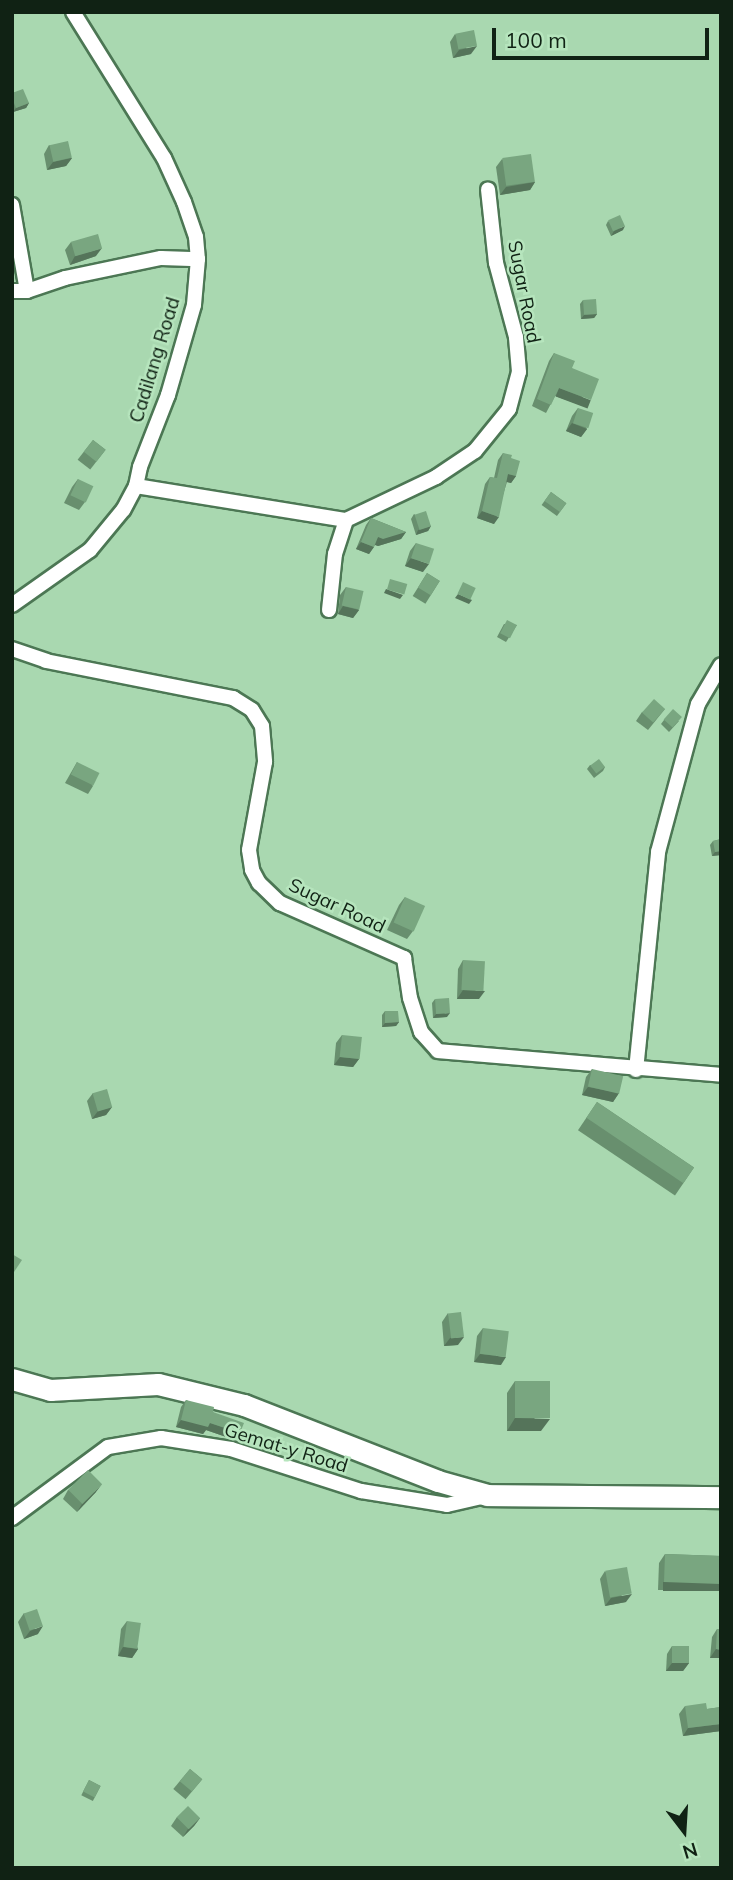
<!DOCTYPE html>
<style>
body{margin:0}
#map{position:relative;width:733px;height:1880px;overflow:hidden;background:#a9d8b0;font-family:Mulish,sans-serif}
div>[style]{position:absolute}
.roads{filter:drop-shadow(2px 0 #4c7754) drop-shadow(-2px 0 #4c7754) drop-shadow(0 2px #4c7754) drop-shadow(0 -2px #4c7754)}
.street>*{height:14px;margin:-7px;padding:0 7px;transform-origin:7px;border-radius:7px;background:#fff}
.secondary>*{height:21px;margin:-10.5px;padding:0 10.5px;transform-origin:10.5px;border-radius:10.5px;background:#fff}
.wall>*{inset:0;background:#688f6e;transform-origin:0 0}
.shaded-wall>*{inset:0;background:#55745a;transform-origin:0 0}
.building>*{inset:0;background:#79a680;transform-origin:0 0}
span{translate:-50% -50%;white-space:nowrap;text-align:center;line-height:1.15;-webkit-text-stroke:5px #b6e5bd;paint-order:stroke}
.street-label{font-size:19px;color:#102214}
.frame{position:absolute;inset:0;border:14px solid #102214;pointer-events:none}
.north{position:absolute;left:649px;top:1796px;width:70px;height:70px;-webkit-text-stroke:5px #b6e5bd;paint-order:stroke;rotate:163deg;font-size:19px;font-weight:700;line-height:28px;text-align:center;color:#102214}
.north::after{content:'';display:block;margin:auto;width:24px;height:32px;background:#102214;clip-path:polygon(50% 0,100% 100%,50% 72%,0 100%)}
.scale{position:absolute;left:492px;top:28px;width:217px;height:32px;box-sizing:border-box;border:4px solid #102214;border-top:0;padding-left:9px;font-size:21px;line-height:24px;white-space:nowrap;color:#102214;-webkit-text-stroke:5px #b6e5bd;paint-order:stroke}
</style>
<div id="map">
<div class="roads">
<div class="street">
<div style="left:73px;top:12px;width:172px;rotate:58.1deg"></div>
<div style="left:164px;top:158px;width:48px;rotate:65.6deg"></div>
<div style="left:184px;top:202px;width:37px;rotate:71deg"></div>
<div style="left:196px;top:237px;width:22px;rotate:85deg"></div>
<div style="left:12px;top:205px;width:87px;rotate:80.1deg"></div>
<div style="left:12px;top:291px;width:15px"></div>
<div style="left:27px;top:291px;width:40px;rotate:-18.9deg"></div>
<div style="left:65px;top:278px;width:98px;rotate:-11.8deg"></div>
<div style="left:161px;top:258px;width:37px;rotate:2deg"></div>
<div style="left:198px;top:259px;width:46px;rotate:95deg"></div>
<div style="left:194px;top:305px;width:94px;rotate:106.1deg"></div>
<div style="left:168px;top:395px;width:77px;rotate:111.3deg"></div>
<div style="left:140px;top:467px;width:19px;rotate:102deg"></div>
<div style="left:136px;top:486px;width:27px;rotate:118deg"></div>
<div style="left:123px;top:510px;width:52px;rotate:129.5deg"></div>
<div style="left:90px;top:550px;width:95px;rotate:144.8deg"></div>
<div style="left:136px;top:486px;width:213px;rotate:9.2deg"></div>
<div style="left:346px;top:520px;width:100px;rotate:-25.5deg"></div>
<div style="left:436px;top:477px;width:47px;rotate:-33.7deg"></div>
<div style="left:475px;top:451px;width:54px;rotate:-51deg"></div>
<div style="left:509px;top:409px;width:38px;rotate:-75deg"></div>
<div style="left:519px;top:372px;width:35px;rotate:-95deg"></div>
<div style="left:516px;top:337px;width:77px;rotate:-105.1deg"></div>
<div style="left:496px;top:263px;width:74px;rotate:-96.2deg"></div>
<div style="left:329px;top:610px;width:56px;rotate:-83.9deg"></div>
<div style="left:335px;top:554px;width:36px;rotate:-72deg"></div>
<div style="left:12px;top:649px;width:36px;rotate:19deg"></div>
<div style="left:46px;top:661px;width:191px;rotate:11.2deg"></div>
<div style="left:233px;top:698px;width:22px;rotate:32deg"></div>
<div style="left:252px;top:710px;width:19px;rotate:58deg"></div>
<div style="left:262px;top:726px;width:36px;rotate:85deg"></div>
<div style="left:265px;top:762px;width:89px;rotate:100.3deg"></div>
<div style="left:249px;top:850px;width:20px;rotate:81deg"></div>
<div style="left:252px;top:870px;width:15px;rotate:62deg"></div>
<div style="left:259px;top:883px;width:29px;rotate:44deg"></div>
<div style="left:280px;top:903px;width:136px;rotate:23.9deg"></div>
<div style="left:404px;top:958px;width:40px;rotate:81.5deg"></div>
<div style="left:410px;top:998px;width:36px;rotate:72deg"></div>
<div style="left:421px;top:1032px;width:25px;rotate:48deg"></div>
<div style="left:438px;top:1051px;width:284px;rotate:4.8deg"></div>
<div style="left:636px;top:1070px;width:219px;rotate:-84.2deg"></div>
<div style="left:658px;top:852px;width:153px;rotate:-74.9deg"></div>
<div style="left:698px;top:704px;width:45px;rotate:-59.5deg"></div>
<div style="left:12px;top:1518px;width:119px;rotate:-36.5deg"></div>
<div style="left:108px;top:1447px;width:54px;rotate:-9.6deg"></div>
<div style="left:161px;top:1438px;width:71px;rotate:8.9deg"></div>
<div style="left:231px;top:1449px;width:137px;rotate:17.9deg"></div>
<div style="left:361px;top:1491px;width:87px;rotate:9.2deg"></div>
<div style="left:447px;top:1505px;width:39px;rotate:-13deg"></div>
</div>
<div class="secondary">
<div style="left:12px;top:1379px;width:40px;rotate:16deg"></div>
<div style="left:50px;top:1390px;width:108px;rotate:-3.2deg"></div>
<div style="left:158px;top:1384px;width:89px;rotate:13.7deg"></div>
<div style="left:244px;top:1405px;width:208px;rotate:21.4deg"></div>
<div style="left:438px;top:1481px;width:51px;rotate:15.9deg"></div>
<div style="left:487px;top:1495px;width:234px;rotate:0.5deg"></div>
</div>
</div>
<div class="wall">
<div style="clip-path:polygon(455px 34px,471px 54px,453px 58px,450px 42px)"></div>
<div style="clip-path:polygon(12px 93px,29px 103px,26px 108px,13px 112px)"></div>
<div style="clip-path:polygon(49px 145px,72px 158px,66px 166px,47px 170px,44px 154px)"></div>
<div style="clip-path:polygon(502px 159px,535px 182px,530px 190px,500px 195px,496px 167px)"></div>
<div style="clip-path:polygon(608px 221px,623px 230px,611px 236px,606px 225px)"></div>
<div style="clip-path:polygon(71px 242px,96px 256px,70px 265px,65px 250px)"></div>
<div style="clip-path:polygon(583px 300px,597px 314px,594px 318px,581px 319px,580px 304px)"></div>
<div style="clip-path:polygon(554px 353px,572px 368px,586px 407px,555px 396px,546px 413px,532px 406px,549px 361px)"></div>
<div style="clip-path:polygon(578px 408px,587px 429px,581px 437px,566px 431px,572px 416px)"></div>
<div style="left:93px;top:440px;width:16px;height:25px;rotate:38deg"></div>
<div style="clip-path:polygon(503px 453px,511px 458px,516px 476px,511px 483px,507px 482px,494px 524px,477px 518px,485px 484px,490px 477px,494px 478px,498px 460px)"></div>
<div style="clip-path:polygon(78px 479px,85px 502px,79px 510px,64px 503px,72px 487px)"></div>
<div style="left:551px;top:492px;width:19px;height:16px;rotate:36deg"></div>
<div style="clip-path:polygon(414px 514px,431px 526px,428px 531px,416px 535px,411px 519px)"></div>
<div style="clip-path:polygon(371px 518px,406px 532px,401px 539px,378px 546px,375px 545px,369px 554px,356px 549px,366px 525px)"></div>
<div style="clip-path:polygon(416px 543px,423px 572px,405px 566px,410px 551px)"></div>
<div style="left:427px;top:573px;width:15px;height:27px;rotate:32deg"></div>
<div style="clip-path:polygon(346px 587px,359px 610px,353px 618px,338px 614px,340px 595px)"></div>
<div style="clip-path:polygon(504px 624px,517px 625px,506px 642px,497px 637px)"></div>
<div style="clip-path:polygon(665px 709px,648px 730px,636px 721px,642px 712px)"></div>
<div style="clip-path:polygon(664px 720px,679px 721px,669px 732px,661px 724px)"></div>
<div style="clip-path:polygon(77px 762px,93px 786px,88px 794px,65px 783px)"></div>
<div style="clip-path:polygon(590px 765px,605px 767px,603px 771px,594px 778px,587px 769px)"></div>
<div style="clip-path:polygon(721px 839px,721px 855px,712px 856px,710px 845px,713px 841px)"></div>
<div style="clip-path:polygon(405px 897px,413px 931px,407px 939px,387px 930px,399px 905px)"></div>
<div style="clip-path:polygon(463px 960px,479px 999px,457px 999px,458px 969px)"></div>
<div style="clip-path:polygon(435px 999px,447px 1017px,433px 1018px,432px 1003px)"></div>
<div style="clip-path:polygon(385px 1011px,399px 1022px,396px 1026px,382px 1027px,382px 1015px)"></div>
<div style="clip-path:polygon(342px 1035px,359px 1059px,353px 1067px,334px 1065px,336px 1043px)"></div>
<div style="clip-path:polygon(592px 1069px,619px 1093px,613px 1102px,582px 1095px,586px 1077px)"></div>
<div style="clip-path:polygon(93px 1093px,112px 1107px,106px 1115px,92px 1119px,87px 1101px)"></div>
<div style="left:597px;top:1102px;width:117px;height:34px;rotate:34deg"></div>
<div style="clip-path:polygon(448px 1313px,458px 1345px,444px 1346px,442px 1322px)"></div>
<div style="clip-path:polygon(483px 1328px,501px 1365px,474px 1362px,477px 1336px)"></div>
<div style="clip-path:polygon(515px 1381px,541px 1431px,507px 1431px,507px 1393px)"></div>
<div style="clip-path:polygon(186px 1400px,213px 1412px,235px 1440px,206px 1430px,203px 1434px,176px 1427px,181px 1407px)"></div>
<div style="clip-path:polygon(68px 1490px,96px 1492px,77px 1512px,63px 1499px)"></div>
<div style="clip-path:polygon(665px 1554px,721px 1556px,721px 1590px,658px 1590px,659px 1563px)"></div>
<div style="clip-path:polygon(605px 1571px,626px 1602px,605px 1606px,600px 1579px)"></div>
<div style="clip-path:polygon(24px 1613px,38px 1634px,24px 1639px,18px 1622px)"></div>
<div style="clip-path:polygon(127px 1621px,138px 1649px,132px 1658px,118px 1656px,121px 1629px)"></div>
<div style="clip-path:polygon(717px 1629px,721px 1658px,710px 1658px,712px 1637px)"></div>
<div style="clip-path:polygon(672px 1646px,689px 1663px,683px 1671px,666px 1671px,667px 1654px)"></div>
<div style="clip-path:polygon(685px 1706px,707px 1709px,721px 1707px,721px 1731px,683px 1736px,679px 1714px)"></div>
<div style="left:190px;top:1769px;width:16px;height:26px;rotate:40deg"></div>
<div style="left:89px;top:1780px;width:13px;height:17px;rotate:27deg"></div>
<div style="clip-path:polygon(177px 1817px,200px 1818px,194px 1826px,183px 1837px,171px 1826px)"></div>
</div>
<div class="shaded-wall">
<div style="clip-path:polygon(477px 46px,471px 54px,453px 58px,459px 50px)"></div>
<div style="clip-path:polygon(29px 103px,26px 108px,13px 112px,16px 108px)"></div>
<div style="clip-path:polygon(72px 158px,66px 166px,47px 170px,53px 162px)"></div>
<div style="clip-path:polygon(535px 182px,530px 190px,500px 195px,506px 187px)"></div>
<div style="clip-path:polygon(625px 226px,623px 230px,611px 236px,614px 231px)"></div>
<div style="clip-path:polygon(102px 248px,96px 256px,70px 265px,75px 256px)"></div>
<div style="clip-path:polygon(597px 314px,594px 318px,581px 319px,584px 315px)"></div>
<div style="left:559px;top:388px;width:34px;height:9px;rotate:21deg"></div>
<div style="clip-path:polygon(572px 423px,587px 429px,581px 437px,566px 431px)"></div>
<div style="clip-path:polygon(508px 474px,516px 476px,511px 483px,503px 481px)"></div>
<div style="clip-path:polygon(482px 511px,499px 517px,494px 524px,477px 518px)"></div>
<div style="clip-path:polygon(431px 526px,428px 531px,416px 535px,418px 530px)"></div>
<div style="clip-path:polygon(406px 532px,401px 539px,378px 546px,373px 544px,378px 537px)"></div>
<div style="clip-path:polygon(361px 542px,374px 547px,369px 554px,356px 549px)"></div>
<div style="clip-path:polygon(411px 558px,429px 564px,423px 572px,405px 566px)"></div>
<div style="clip-path:polygon(386px 589px,403px 595px,400px 599px,384px 593px)"></div>
<div style="clip-path:polygon(458px 594px,472px 600px,469px 604px,455px 598px)"></div>
<div style="clip-path:polygon(343px 606px,359px 610px,353px 618px,338px 614px)"></div>
<div style="clip-path:polygon(721px 851px,721px 855px,712px 856px,715px 852px)"></div>
<div style="clip-path:polygon(463px 990px,485px 991px,479px 999px,457px 999px)"></div>
<div style="clip-path:polygon(450px 1013px,447px 1017px,433px 1018px,436px 1014px)"></div>
<div style="clip-path:polygon(399px 1022px,396px 1026px,382px 1027px,385px 1023px)"></div>
<div style="clip-path:polygon(340px 1057px,359px 1059px,353px 1067px,334px 1065px)"></div>
<div style="clip-path:polygon(588px 1087px,619px 1093px,613px 1102px,582px 1095px)"></div>
<div style="clip-path:polygon(112px 1107px,106px 1115px,92px 1119px,98px 1111px)"></div>
<div style="clip-path:polygon(464px 1337px,458px 1345px,444px 1346px,450px 1338px)"></div>
<div style="clip-path:polygon(480px 1354px,506px 1357px,501px 1365px,474px 1362px)"></div>
<div style="clip-path:polygon(515px 1418px,550px 1419px,541px 1431px,507px 1431px)"></div>
<div style="clip-path:polygon(181px 1420px,210px 1423px,240px 1433px,235px 1440px,206px 1430px,203px 1434px,176px 1427px)"></div>
<div style="clip-path:polygon(102px 1484px,96px 1492px,77px 1512px,82px 1504px)"></div>
<div style="left:663px;top:1582px;width:58px;height:9px"></div>
<div style="clip-path:polygon(632px 1594px,626px 1602px,605px 1606px,611px 1598px)"></div>
<div style="clip-path:polygon(43px 1626px,38px 1634px,24px 1639px,30px 1631px)"></div>
<div style="clip-path:polygon(123px 1647px,138px 1649px,132px 1658px,118px 1656px)"></div>
<div style="clip-path:polygon(716px 1649px,721px 1650px,721px 1658px,710px 1658px)"></div>
<div style="clip-path:polygon(672px 1663px,689px 1663px,683px 1671px,666px 1671px)"></div>
<div style="clip-path:polygon(721px 1724px,721px 1731px,683px 1736px,688px 1728px)"></div>
<div style="clip-path:polygon(200px 1818px,194px 1826px,183px 1837px,188px 1829px)"></div>
</div>
<div class="building">
<div style="left:474px;top:30px;width:16px;height:19px;rotate:79deg"></div>
<div style="clip-path:polygon(23px 89px,29px 103px,16px 108px,12px 98px,12px 93px)"></div>
<div style="left:68px;top:141px;width:17px;height:19px;rotate:77deg"></div>
<div style="left:531px;top:154px;width:28px;height:29px;rotate:82deg"></div>
<div style="left:620px;top:215px;width:12px;height:13px;rotate:66deg"></div>
<div style="left:98px;top:234px;width:15px;height:28px;rotate:74deg"></div>
<div style="left:596px;top:299px;width:15px;height:13px;rotate:86deg"></div>
<div style="clip-path:polygon(554px 353px,575px 361px,572px 368px,599px 379px,591px 400px,559px 388px,551px 405px,537px 399px)"></div>
<div style="left:578px;top:408px;width:16px;height:16px;rotate:18deg"></div>
<div style="left:93px;top:440px;width:16px;height:15px;rotate:38deg"></div>
<div style="clip-path:polygon(503px 453px,512px 455px,511px 458px,520px 461px,516px 476px,508px 474px,499px 517px,482px 511px,490px 477px,497px 478px)"></div>
<div style="left:78px;top:479px;width:17px;height:18px;rotate:25deg"></div>
<div style="left:551px;top:492px;width:19px;height:11px;rotate:36deg"></div>
<div style="left:426px;top:511px;width:16px;height:12px;rotate:72deg"></div>
<div style="clip-path:polygon(371px 518px,406px 532px,383px 539px,378px 537px,374px 547px,361px 542px)"></div>
<div style="left:416px;top:543px;width:19px;height:16px;rotate:18deg"></div>
<div style="left:427px;top:573px;width:15px;height:17px;rotate:32deg"></div>
<div style="left:390px;top:579px;width:18px;height:11px;rotate:16deg"></div>
<div style="left:463px;top:582px;width:14px;height:13px;rotate:25deg"></div>
<div style="left:346px;top:587px;width:18px;height:19px;rotate:13deg"></div>
<div style="left:507px;top:620px;width:11px;height:15px;rotate:27deg"></div>
<div style="left:654px;top:699px;width:15px;height:18px;rotate:42deg"></div>
<div style="left:673px;top:709px;width:12px;height:14px;rotate:42deg"></div>
<div style="left:599px;top:759px;width:10px;height:11px;rotate:53deg"></div>
<div style="left:77px;top:762px;width:25px;height:14px;rotate:26deg"></div>
<div style="clip-path:polygon(721px 839px,721px 851px,715px 852px,713px 841px)"></div>
<div style="left:405px;top:897px;width:22px;height:28px;rotate:24deg"></div>
<div style="left:463px;top:960px;width:22px;height:30px;rotate:3deg"></div>
<div style="left:449px;top:998px;width:15px;height:14px;rotate:86deg"></div>
<div style="clip-path:polygon(385px 1011px,398px 1011px,399px 1022px,385px 1023px)"></div>
<div style="left:342px;top:1035px;width:20px;height:22px;rotate:6deg"></div>
<div style="left:592px;top:1069px;width:32px;height:18px;rotate:13deg"></div>
<div style="left:107px;top:1089px;width:19px;height:15px;rotate:74deg"></div>
<div style="left:597px;top:1102px;width:117px;height:19px;rotate:34deg"></div>
<div style="clip-path:polygon(12px 1254px,22px 1260px,12px 1275px)"></div>
<div style="left:461px;top:1312px;width:25px;height:13px;rotate:83deg"></div>
<div style="left:483px;top:1328px;width:26px;height:26px;rotate:7deg"></div>
<div style="left:515px;top:1381px;width:35px;height:37px"></div>
<div style="clip-path:polygon(186px 1400px,214px 1407px,213px 1412px,244px 1423px,240px 1433px,210px 1423px,208px 1427px,181px 1420px)"></div>
<div style="left:88px;top:1470px;width:20px;height:28px;rotate:45deg"></div>
<div style="left:665px;top:1554px;width:56px;height:28px;rotate:2deg"></div>
<div style="left:627px;top:1567px;width:27px;height:22px;rotate:80deg"></div>
<div style="left:37px;top:1609px;width:18px;height:14px;rotate:71deg"></div>
<div style="left:127px;top:1621px;width:14px;height:26px;rotate:8deg"></div>
<div style="clip-path:polygon(717px 1629px,721px 1629px,721px 1650px,716px 1649px)"></div>
<div style="left:672px;top:1646px;width:17px;height:17px"></div>
<div style="clip-path:polygon(706px 1703px,707px 1709px,721px 1707px,721px 1724px,688px 1728px,685px 1706px)"></div>
<div style="left:190px;top:1769px;width:16px;height:16px;rotate:40deg"></div>
<div style="left:89px;top:1780px;width:13px;height:13px;rotate:27deg"></div>
<div style="left:188px;top:1806px;width:17px;height:16px;rotate:45deg"></div>
</div>
<div class="street-label">
<span style="left:524px;top:292px;rotate:79deg">Sugar Road</span>
<span style="left:155px;top:360px;rotate:-73deg">Cadilang Road</span>
<span style="left:337px;top:906px;rotate:25deg">Sugar Road</span>
<span style="left:286px;top:1448px;rotate:17deg">Gemat-y Road</span>
</div>
<div class="frame"></div>
<div class="north">N</div>
<div class="scale">100 m</div>
</div>
